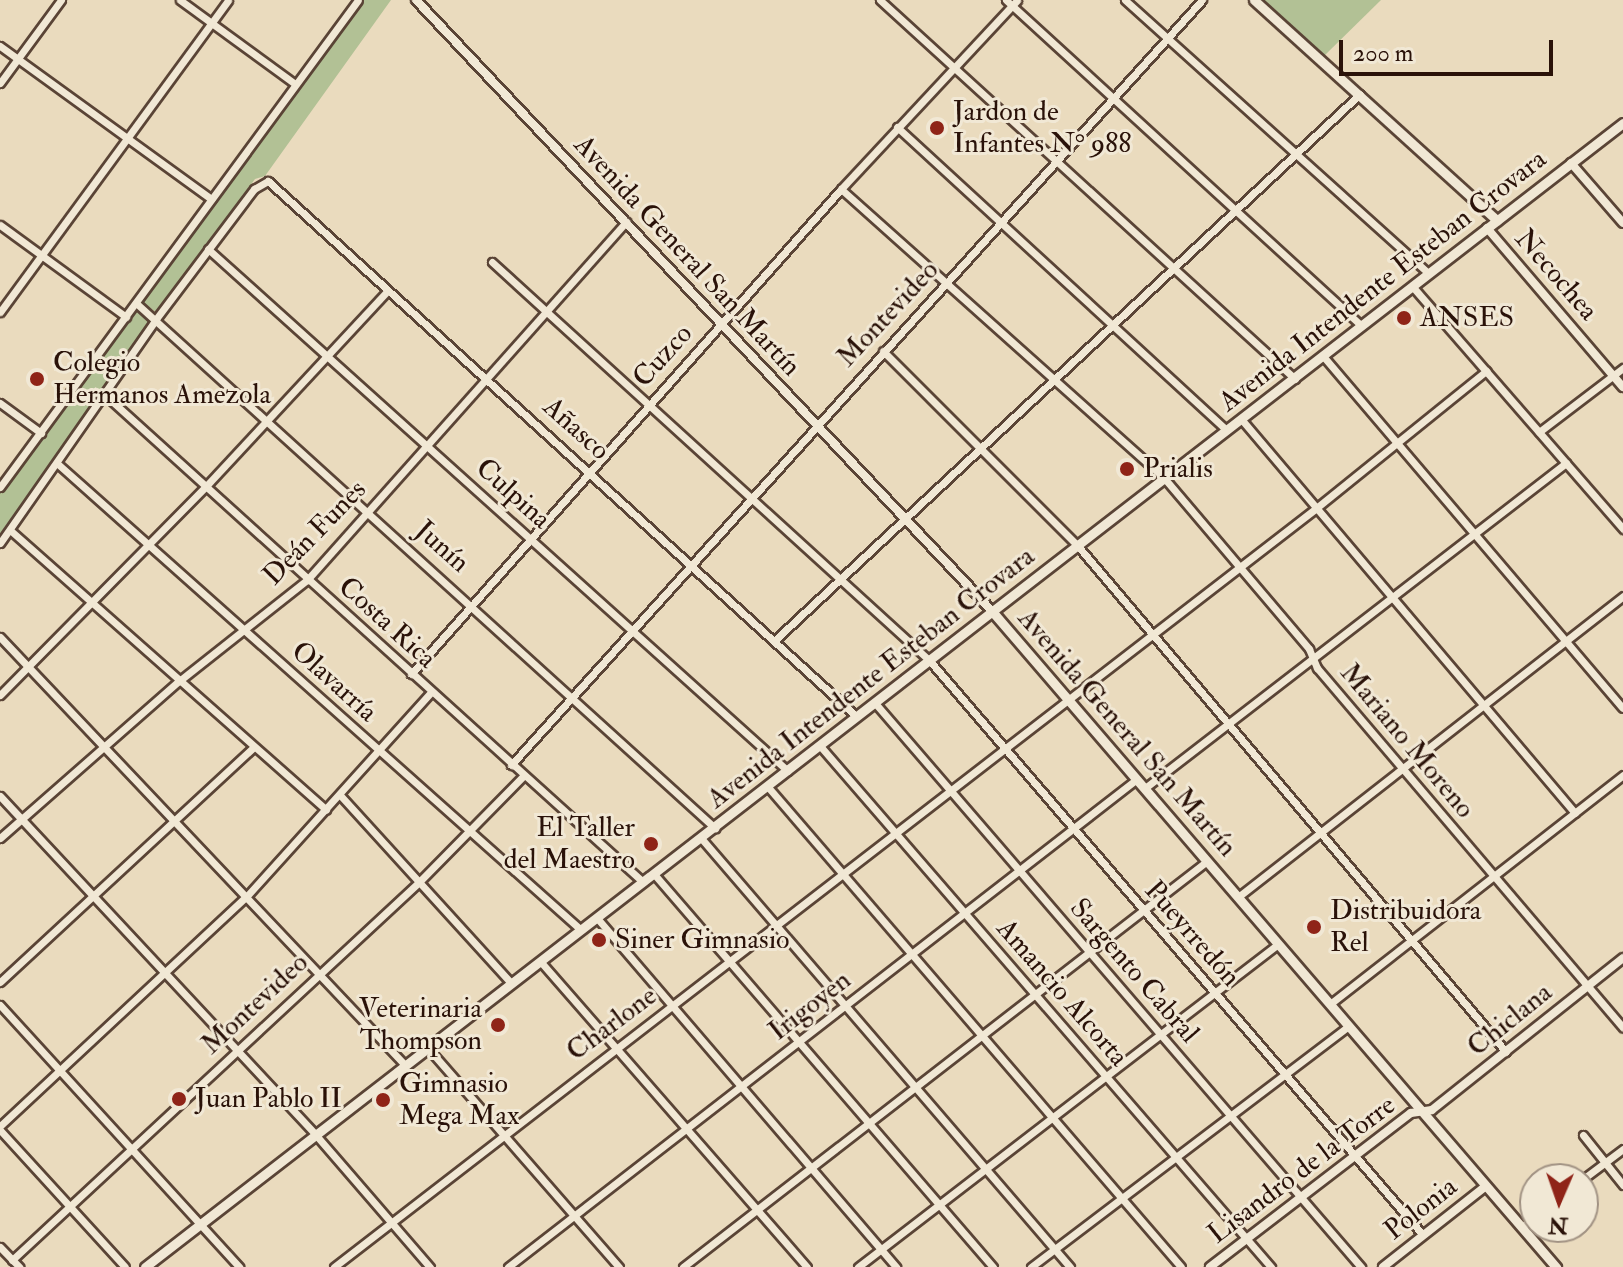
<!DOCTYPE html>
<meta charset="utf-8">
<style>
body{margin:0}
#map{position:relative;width:1623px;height:1267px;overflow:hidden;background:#eadbbe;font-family:"IM FELL Double Pica",serif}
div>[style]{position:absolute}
.green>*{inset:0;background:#b2c195}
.roads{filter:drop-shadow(2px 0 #5a4436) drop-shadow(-2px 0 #5a4436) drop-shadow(0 2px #5a4436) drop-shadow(0 -2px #5a4436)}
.minor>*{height:7px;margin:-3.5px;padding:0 3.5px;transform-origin:3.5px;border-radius:3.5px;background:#f1e8d5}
.tertiary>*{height:8px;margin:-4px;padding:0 4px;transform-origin:4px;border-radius:4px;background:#f1e8d5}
.secondary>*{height:9px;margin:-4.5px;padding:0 4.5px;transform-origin:4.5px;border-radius:4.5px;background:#f1e8d5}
.dots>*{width:22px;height:22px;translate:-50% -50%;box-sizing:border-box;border:4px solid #f1e8d5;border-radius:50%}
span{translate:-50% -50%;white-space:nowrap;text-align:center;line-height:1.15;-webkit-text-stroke:6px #f1e8d5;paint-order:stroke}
.poi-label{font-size:28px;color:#2a1209}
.left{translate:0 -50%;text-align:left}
.right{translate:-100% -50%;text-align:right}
.street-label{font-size:28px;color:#2a1209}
.north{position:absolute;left:1519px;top:1163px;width:80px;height:80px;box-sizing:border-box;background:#f1e8d5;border:2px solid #a19283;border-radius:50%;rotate:182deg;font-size:22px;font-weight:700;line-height:32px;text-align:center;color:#2a1209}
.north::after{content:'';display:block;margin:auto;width:28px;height:36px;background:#8f2418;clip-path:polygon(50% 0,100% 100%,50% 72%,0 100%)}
.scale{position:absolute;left:1339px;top:40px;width:214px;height:36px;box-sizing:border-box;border:4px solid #2a1209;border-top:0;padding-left:10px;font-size:24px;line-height:28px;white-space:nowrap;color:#2a1209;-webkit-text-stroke:6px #f1e8d5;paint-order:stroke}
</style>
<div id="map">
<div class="green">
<div style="clip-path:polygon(360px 0,391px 0,265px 176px,255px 179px,157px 313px,143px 302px)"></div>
<div style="clip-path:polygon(1262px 0,1381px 0,1324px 56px)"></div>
<div style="clip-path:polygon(137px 307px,149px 321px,0 534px,0 493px)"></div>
</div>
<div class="roads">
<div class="minor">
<div style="left:180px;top:0;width:142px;rotate:36.1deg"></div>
<div style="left:880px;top:0;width:562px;rotate:42.4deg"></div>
<div style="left:1006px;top:0;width:481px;rotate:42.5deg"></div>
<div style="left:1125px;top:0;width:408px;rotate:42deg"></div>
<div style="left:0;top:46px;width:261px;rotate:35.9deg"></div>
<div style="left:0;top:83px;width:103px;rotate:-53.7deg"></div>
<div style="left:897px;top:127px;width:448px;rotate:42.6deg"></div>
<div style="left:841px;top:189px;width:435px;rotate:41.8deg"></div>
<div style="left:1165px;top:479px;width:223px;rotate:49.7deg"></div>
<div style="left:1309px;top:649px;width:21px;rotate:67deg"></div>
<div style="left:1317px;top:668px;width:472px;rotate:49.6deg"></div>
<div style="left:0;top:225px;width:156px;rotate:36.1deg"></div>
<div style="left:208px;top:249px;width:780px;rotate:41.99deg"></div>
<div style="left:492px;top:262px;width:591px;rotate:42.33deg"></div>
<div style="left:929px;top:660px;width:758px;rotate:49.33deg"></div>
<div style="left:1412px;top:286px;width:322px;rotate:49deg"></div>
<div style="left:136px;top:303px;width:782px;rotate:42.2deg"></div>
<div style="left:0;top:312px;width:386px;rotate:-53.8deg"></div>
<div style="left:883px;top:351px;width:274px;rotate:45deg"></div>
<div style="left:1077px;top:545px;width:664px;rotate:49.76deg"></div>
<div style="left:1323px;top:356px;width:462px;rotate:49.6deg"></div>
<div style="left:104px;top:394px;width:727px;rotate:42.16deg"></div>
<div style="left:0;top:403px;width:51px;rotate:36.2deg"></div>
<div style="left:1242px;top:420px;width:515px;rotate:49.72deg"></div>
<div style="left:1539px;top:432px;width:106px;rotate:-37.3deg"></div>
<div style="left:59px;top:465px;width:699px;rotate:41.69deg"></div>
<div style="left:0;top:487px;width:604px;rotate:-53.68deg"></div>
<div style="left:10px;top:530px;width:422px;rotate:41.5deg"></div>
<div style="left:0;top:543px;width:273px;rotate:-55.1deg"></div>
<div style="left:156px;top:319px;width:163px;rotate:-53deg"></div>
<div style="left:254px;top:189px;width:16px;rotate:-30deg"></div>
<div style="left:268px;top:181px;width:796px;rotate:42.3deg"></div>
<div style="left:0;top:637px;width:589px;rotate:46.58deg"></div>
<div style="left:775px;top:640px;width:800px;rotate:-43.03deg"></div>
<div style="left:411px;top:674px;width:648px;rotate:-48.44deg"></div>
<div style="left:841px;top:189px;width:258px;rotate:-47deg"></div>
<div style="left:0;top:695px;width:295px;rotate:-45.4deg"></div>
<div style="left:207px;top:485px;width:265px;rotate:-47.1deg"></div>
<div style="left:875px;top:703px;width:745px;rotate:49.25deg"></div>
<div style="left:821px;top:747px;width:688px;rotate:49.13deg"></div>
<div style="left:511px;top:765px;width:1031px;rotate:-47.91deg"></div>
<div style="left:768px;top:787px;width:633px;rotate:49.29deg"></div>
<div style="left:1145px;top:788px;width:532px;rotate:-37.67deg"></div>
<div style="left:340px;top:795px;width:254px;rotate:47.7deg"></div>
<div style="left:0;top:796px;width:462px;rotate:47deg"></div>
<div style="left:315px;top:1134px;width:176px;rotate:49.2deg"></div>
<div style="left:0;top:838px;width:238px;rotate:-41.3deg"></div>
<div style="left:179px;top:681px;width:163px;rotate:-38.3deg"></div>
<div style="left:307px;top:580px;width:480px;rotate:-48.3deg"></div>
<div style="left:701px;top:838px;width:566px;rotate:49.3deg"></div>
<div style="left:654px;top:874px;width:519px;rotate:49.22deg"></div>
<div style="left:1238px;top:897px;width:489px;rotate:-38deg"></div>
<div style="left:597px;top:918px;width:460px;rotate:49.4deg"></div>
<div style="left:540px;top:961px;width:406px;rotate:48.9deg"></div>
<div style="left:0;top:982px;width:345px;rotate:-42.8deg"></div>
<div style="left:1330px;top:1004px;width:372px;rotate:-38deg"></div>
<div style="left:0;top:1005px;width:355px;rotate:47.6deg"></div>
<div style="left:427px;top:1047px;width:292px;rotate:48.9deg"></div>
<div style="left:0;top:1126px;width:336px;rotate:-43deg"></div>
<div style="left:246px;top:897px;width:276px;rotate:-47.9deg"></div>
<div style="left:0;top:1130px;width:185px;rotate:47.6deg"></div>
<div style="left:1583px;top:1135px;width:64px;rotate:51.3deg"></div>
<div style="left:1583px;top:1179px;width:50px;rotate:-36.9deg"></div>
<div style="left:1523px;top:1226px;width:15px;rotate:-37deg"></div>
<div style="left:0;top:1247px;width:28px;rotate:46deg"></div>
<div style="left:12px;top:1260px;width:555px;rotate:-42.88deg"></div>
<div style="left:419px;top:882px;width:148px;rotate:-45.5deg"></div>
<div style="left:334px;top:1267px;width:1240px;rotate:-37.69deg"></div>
<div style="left:1315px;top:509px;width:220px;rotate:-38.9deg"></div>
<div style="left:508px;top:1267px;width:796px;rotate:-37.81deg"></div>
<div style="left:683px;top:1267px;width:663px;rotate:-37.77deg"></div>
<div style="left:858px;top:1267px;width:530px;rotate:-37.56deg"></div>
<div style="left:1031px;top:1267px;width:399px;rotate:-37.2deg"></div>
</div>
<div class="tertiary">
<div style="left:416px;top:0;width:838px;rotate:46.69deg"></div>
<div style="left:1571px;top:163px;width:79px;rotate:49.1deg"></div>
<div style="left:1487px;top:228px;width:209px;rotate:49.5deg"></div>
<div style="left:1210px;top:1267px;width:253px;rotate:-37.5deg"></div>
<div style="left:1411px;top:1113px;width:21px;rotate:-8deg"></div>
<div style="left:1432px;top:1110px;width:244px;rotate:-38.5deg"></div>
<div style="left:1383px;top:1267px;width:131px;rotate:-38.2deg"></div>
</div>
<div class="secondary">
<div style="left:1254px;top:0;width:328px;rotate:42.2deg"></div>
<div style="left:991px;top:610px;width:867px;rotate:49.31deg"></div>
<div style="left:145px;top:1267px;width:1869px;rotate:-37.74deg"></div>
</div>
</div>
<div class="dots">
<div style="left:937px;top:128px;background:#8f2418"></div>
<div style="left:1404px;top:318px;background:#8f2418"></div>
<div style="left:37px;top:379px;background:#8f2418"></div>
<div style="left:1127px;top:469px;background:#8f2418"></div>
<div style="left:651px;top:844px;background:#8f2418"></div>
<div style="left:1314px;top:927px;background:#8f2418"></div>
<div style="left:599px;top:940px;background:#8f2418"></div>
<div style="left:498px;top:1025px;background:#8f2418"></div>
<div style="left:179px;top:1099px;background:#8f2418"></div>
<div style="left:383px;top:1100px;background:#8f2418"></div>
</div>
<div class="poi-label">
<span class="left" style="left:953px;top:128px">Jardon de<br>Infantes N° 988</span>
<span class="left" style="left:1420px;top:318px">ANSES</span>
<span class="left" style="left:53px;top:379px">Colegio<br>Hermanos Amezola</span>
<span class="left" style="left:1143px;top:469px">Prialis</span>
<span class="right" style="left:635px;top:844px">El Taller<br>del Maestro</span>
<span class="left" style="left:1330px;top:927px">Distribuidora<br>Rel</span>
<span class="left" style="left:615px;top:940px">Siner Gimnasio</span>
<span class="right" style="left:482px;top:1025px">Veterinaria<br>Thompson</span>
<span class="left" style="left:399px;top:1100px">Gimnasio<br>Mega Max</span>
<span class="left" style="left:195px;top:1099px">Juan Pablo II</span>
</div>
<div class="street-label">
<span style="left:687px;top:256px;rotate:47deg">Avenida General San Martín</span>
<span style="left:1556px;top:275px;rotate:49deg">Necochea</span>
<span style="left:1383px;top:281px;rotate:-38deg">Avenida Intendente Esteban Crovara</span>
<span style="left:888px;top:314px;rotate:-47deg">Montevideo</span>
<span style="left:663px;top:356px;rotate:-48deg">Cuzco</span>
<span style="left:576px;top:429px;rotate:42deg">Añasco</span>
<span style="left:513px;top:494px;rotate:42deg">Culpina</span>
<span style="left:315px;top:533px;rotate:-46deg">Deán Funes</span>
<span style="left:442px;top:547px;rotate:42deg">Junín</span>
<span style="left:387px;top:623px;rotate:42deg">Costa Rica</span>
<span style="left:871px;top:678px;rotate:-38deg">Avenida Intendente Esteban Crovara</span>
<span style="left:334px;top:682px;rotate:42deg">Olavarría</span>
<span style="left:1127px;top:733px;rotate:49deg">Avenida General San Martín</span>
<span style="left:1407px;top:741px;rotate:50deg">Mariano Moreno</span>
<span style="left:1192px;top:934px;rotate:49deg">Pueyrredón</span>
<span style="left:1134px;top:971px;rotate:49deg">Sargento Cabral</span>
<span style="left:1062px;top:993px;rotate:49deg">Amancio Alcorta</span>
<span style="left:255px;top:1004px;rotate:-43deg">Montevideo</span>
<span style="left:810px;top:1006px;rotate:-38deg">Irigoyen</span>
<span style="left:1510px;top:1020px;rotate:-39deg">Chiclana</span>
<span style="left:612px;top:1024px;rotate:-37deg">Charlone</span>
<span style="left:1302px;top:1170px;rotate:-37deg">Lisandro de la Torre</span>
<span style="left:1421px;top:1209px;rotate:-38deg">Polonia</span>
</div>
<div class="north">N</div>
<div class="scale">200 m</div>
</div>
